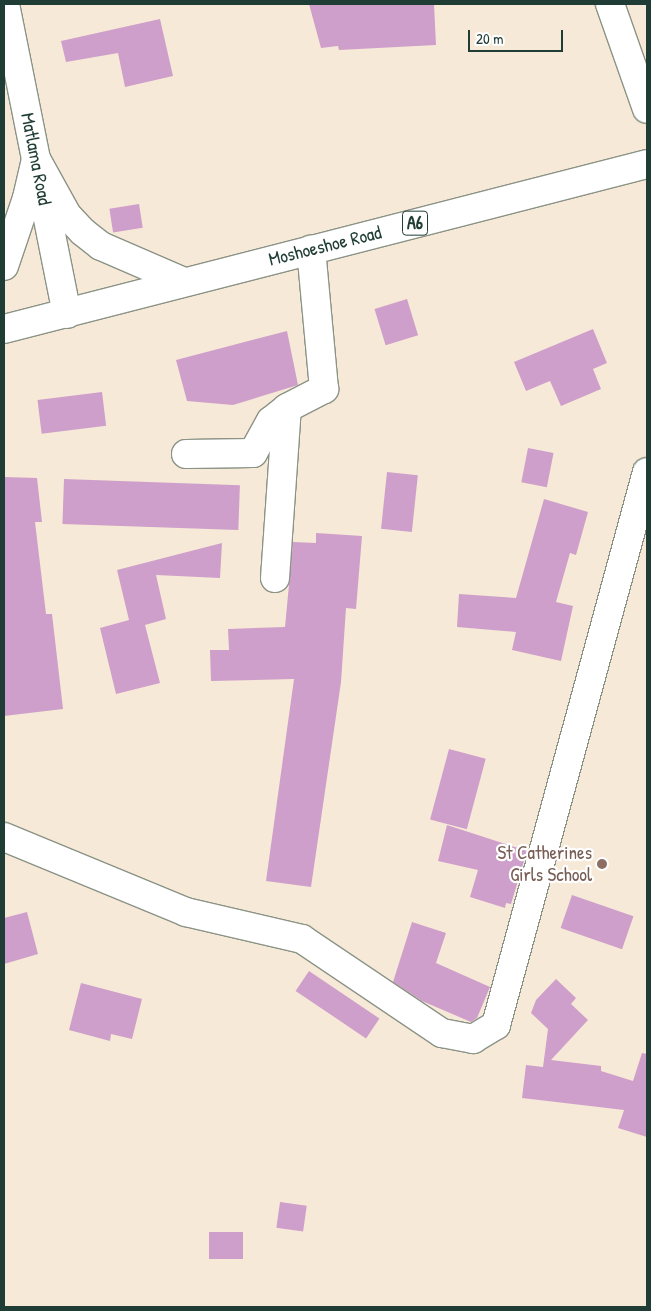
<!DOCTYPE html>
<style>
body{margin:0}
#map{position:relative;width:651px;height:1311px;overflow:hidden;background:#f7e9d7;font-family:"Patrick Hand",sans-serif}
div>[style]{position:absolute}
.building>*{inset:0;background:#ce9fca;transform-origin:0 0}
.roads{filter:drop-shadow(1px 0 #8b9386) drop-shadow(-1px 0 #8b9386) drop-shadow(0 1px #8b9386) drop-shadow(0 -1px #8b9386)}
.minor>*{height:28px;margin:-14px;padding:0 14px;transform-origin:14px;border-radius:14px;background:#fff}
.major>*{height:28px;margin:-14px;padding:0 14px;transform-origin:14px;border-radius:14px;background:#fff}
.dots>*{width:14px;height:14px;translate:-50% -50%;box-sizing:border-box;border:2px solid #fff;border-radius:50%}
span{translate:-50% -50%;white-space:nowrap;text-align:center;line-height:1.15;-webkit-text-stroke:4.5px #fff;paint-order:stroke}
.shield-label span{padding:1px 4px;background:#fff;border:1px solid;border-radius:4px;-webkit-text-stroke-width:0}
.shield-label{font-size:18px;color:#1f3d34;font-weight:700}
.street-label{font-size:19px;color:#1f3d34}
.education-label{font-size:19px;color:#785e54}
.right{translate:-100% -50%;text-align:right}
.frame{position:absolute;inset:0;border:5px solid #1f3d34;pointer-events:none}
.scale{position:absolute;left:468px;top:30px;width:95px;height:22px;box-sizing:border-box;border:2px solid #1f3d34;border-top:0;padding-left:6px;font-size:15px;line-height:18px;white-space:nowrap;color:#1f3d34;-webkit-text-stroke:4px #fff;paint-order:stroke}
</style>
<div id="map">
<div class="building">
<div style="clip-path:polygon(309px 4px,434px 4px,436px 45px,339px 50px,338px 46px,321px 48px)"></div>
<div style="clip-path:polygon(160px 19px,173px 76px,125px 87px,118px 53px,66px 62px,61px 41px)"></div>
<div style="left:139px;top:204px;width:24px;height:30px;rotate:81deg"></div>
<div style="left:407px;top:299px;width:38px;height:34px;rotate:73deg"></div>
<div style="clip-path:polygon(593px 329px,607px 363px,593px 369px,601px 389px,561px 406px,550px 381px,526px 391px,514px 362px)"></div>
<div style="clip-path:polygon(287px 331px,298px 385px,233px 405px,187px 401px,176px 360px)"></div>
<div style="left:102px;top:392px;width:34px;height:65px;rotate:83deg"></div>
<div style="left:528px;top:448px;width:26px;height:35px;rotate:11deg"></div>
<div style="left:387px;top:472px;width:31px;height:57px;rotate:6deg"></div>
<div style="clip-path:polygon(4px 477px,37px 478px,42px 522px,35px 522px,46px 614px,52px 614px,63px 709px,4px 716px)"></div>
<div style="left:64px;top:479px;width:176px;height:45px;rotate:2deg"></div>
<div style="clip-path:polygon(544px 499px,588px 512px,576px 555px,570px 553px,556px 602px,573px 606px,561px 661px,512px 650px,516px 632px,457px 627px,459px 594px,516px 598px)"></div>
<div style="clip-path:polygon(316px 533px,362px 536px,356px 609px,346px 608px,341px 682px,311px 887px,266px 881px,294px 679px,211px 681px,210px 650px,229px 650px,228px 629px,285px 627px,293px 542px,316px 543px)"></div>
<div style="clip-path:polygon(222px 543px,220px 578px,156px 575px,166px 619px,145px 625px,160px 683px,116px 694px,100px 628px,129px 620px,117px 570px)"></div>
<div style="left:449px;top:749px;width:38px;height:73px;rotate:15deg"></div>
<div style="clip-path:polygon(447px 825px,527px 851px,511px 904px,506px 903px,505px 908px,470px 897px,478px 870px,438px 861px)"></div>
<div style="left:572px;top:895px;width:65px;height:35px;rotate:19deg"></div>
<div style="clip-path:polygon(27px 912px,38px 954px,4px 964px,4px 918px)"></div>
<div style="clip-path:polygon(412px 922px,446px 933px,436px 963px,490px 987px,477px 1018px,471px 1022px,422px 1001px,393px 982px)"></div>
<div style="left:309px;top:971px;width:85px;height:24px;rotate:34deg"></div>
<div style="clip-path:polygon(556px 979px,576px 998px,571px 1004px,588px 1020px,551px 1060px,601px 1066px,601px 1071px,633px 1081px,642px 1053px,647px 1054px,647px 1137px,618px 1128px,624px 1110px,522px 1098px,526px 1065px,543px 1067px,548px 1029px,531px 1013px,536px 1000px)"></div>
<div style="clip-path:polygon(81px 983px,142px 999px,132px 1039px,111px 1034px,110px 1041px,69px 1030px)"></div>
<div style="left:280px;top:1202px;width:27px;height:26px;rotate:8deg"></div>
<div style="left:209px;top:1232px;width:34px;height:27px"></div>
</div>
<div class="roads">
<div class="minor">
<div style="left:5px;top:4px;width:316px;rotate:78.7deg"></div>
<div style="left:610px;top:4px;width:111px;rotate:70.6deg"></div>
<div style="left:186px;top:454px;width:67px;rotate:-0.9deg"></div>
<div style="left:253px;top:453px;width:37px;rotate:-61deg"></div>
<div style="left:271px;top:421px;width:21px;rotate:-39deg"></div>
<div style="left:275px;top:578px;width:170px;rotate:-86deg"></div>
<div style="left:287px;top:408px;width:42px;rotate:-27.2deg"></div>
<div style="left:324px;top:389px;width:140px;rotate:-95.3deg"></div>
<div style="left:4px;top:837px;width:197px;rotate:22.4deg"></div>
<div style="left:186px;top:912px;width:119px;rotate:13.1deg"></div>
<div style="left:302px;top:939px;width:169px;rotate:33.9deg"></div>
<div style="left:442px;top:1033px;width:32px;rotate:11deg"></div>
<div style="left:473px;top:1039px;width:27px;rotate:-31deg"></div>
<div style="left:496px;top:1025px;width:573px;rotate:-74.73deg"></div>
</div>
<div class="major">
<div style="left:36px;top:159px;width:64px;rotate:61deg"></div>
<div style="left:67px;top:215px;width:23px;rotate:47deg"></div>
<div style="left:83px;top:232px;width:23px;rotate:38deg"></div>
<div style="left:101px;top:246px;width:90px;rotate:23.4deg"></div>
<div style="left:4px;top:266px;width:72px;rotate:-71.3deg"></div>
<div style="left:27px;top:198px;width:40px;rotate:-77deg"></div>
<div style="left:4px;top:329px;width:664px;rotate:-14.39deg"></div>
</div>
</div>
<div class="dots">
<div style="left:602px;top:864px;background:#8d6e63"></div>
</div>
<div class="shield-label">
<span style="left:415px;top:223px">A6</span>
</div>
<div class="street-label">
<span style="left:36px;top:159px;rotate:79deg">Matlama Road</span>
<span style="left:325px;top:246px;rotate:-14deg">Moshoeshoe Road</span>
</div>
<div class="education-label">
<span class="right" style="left:592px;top:864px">St Catherines<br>Girls School</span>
</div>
<div class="frame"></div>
<div class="scale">20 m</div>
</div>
